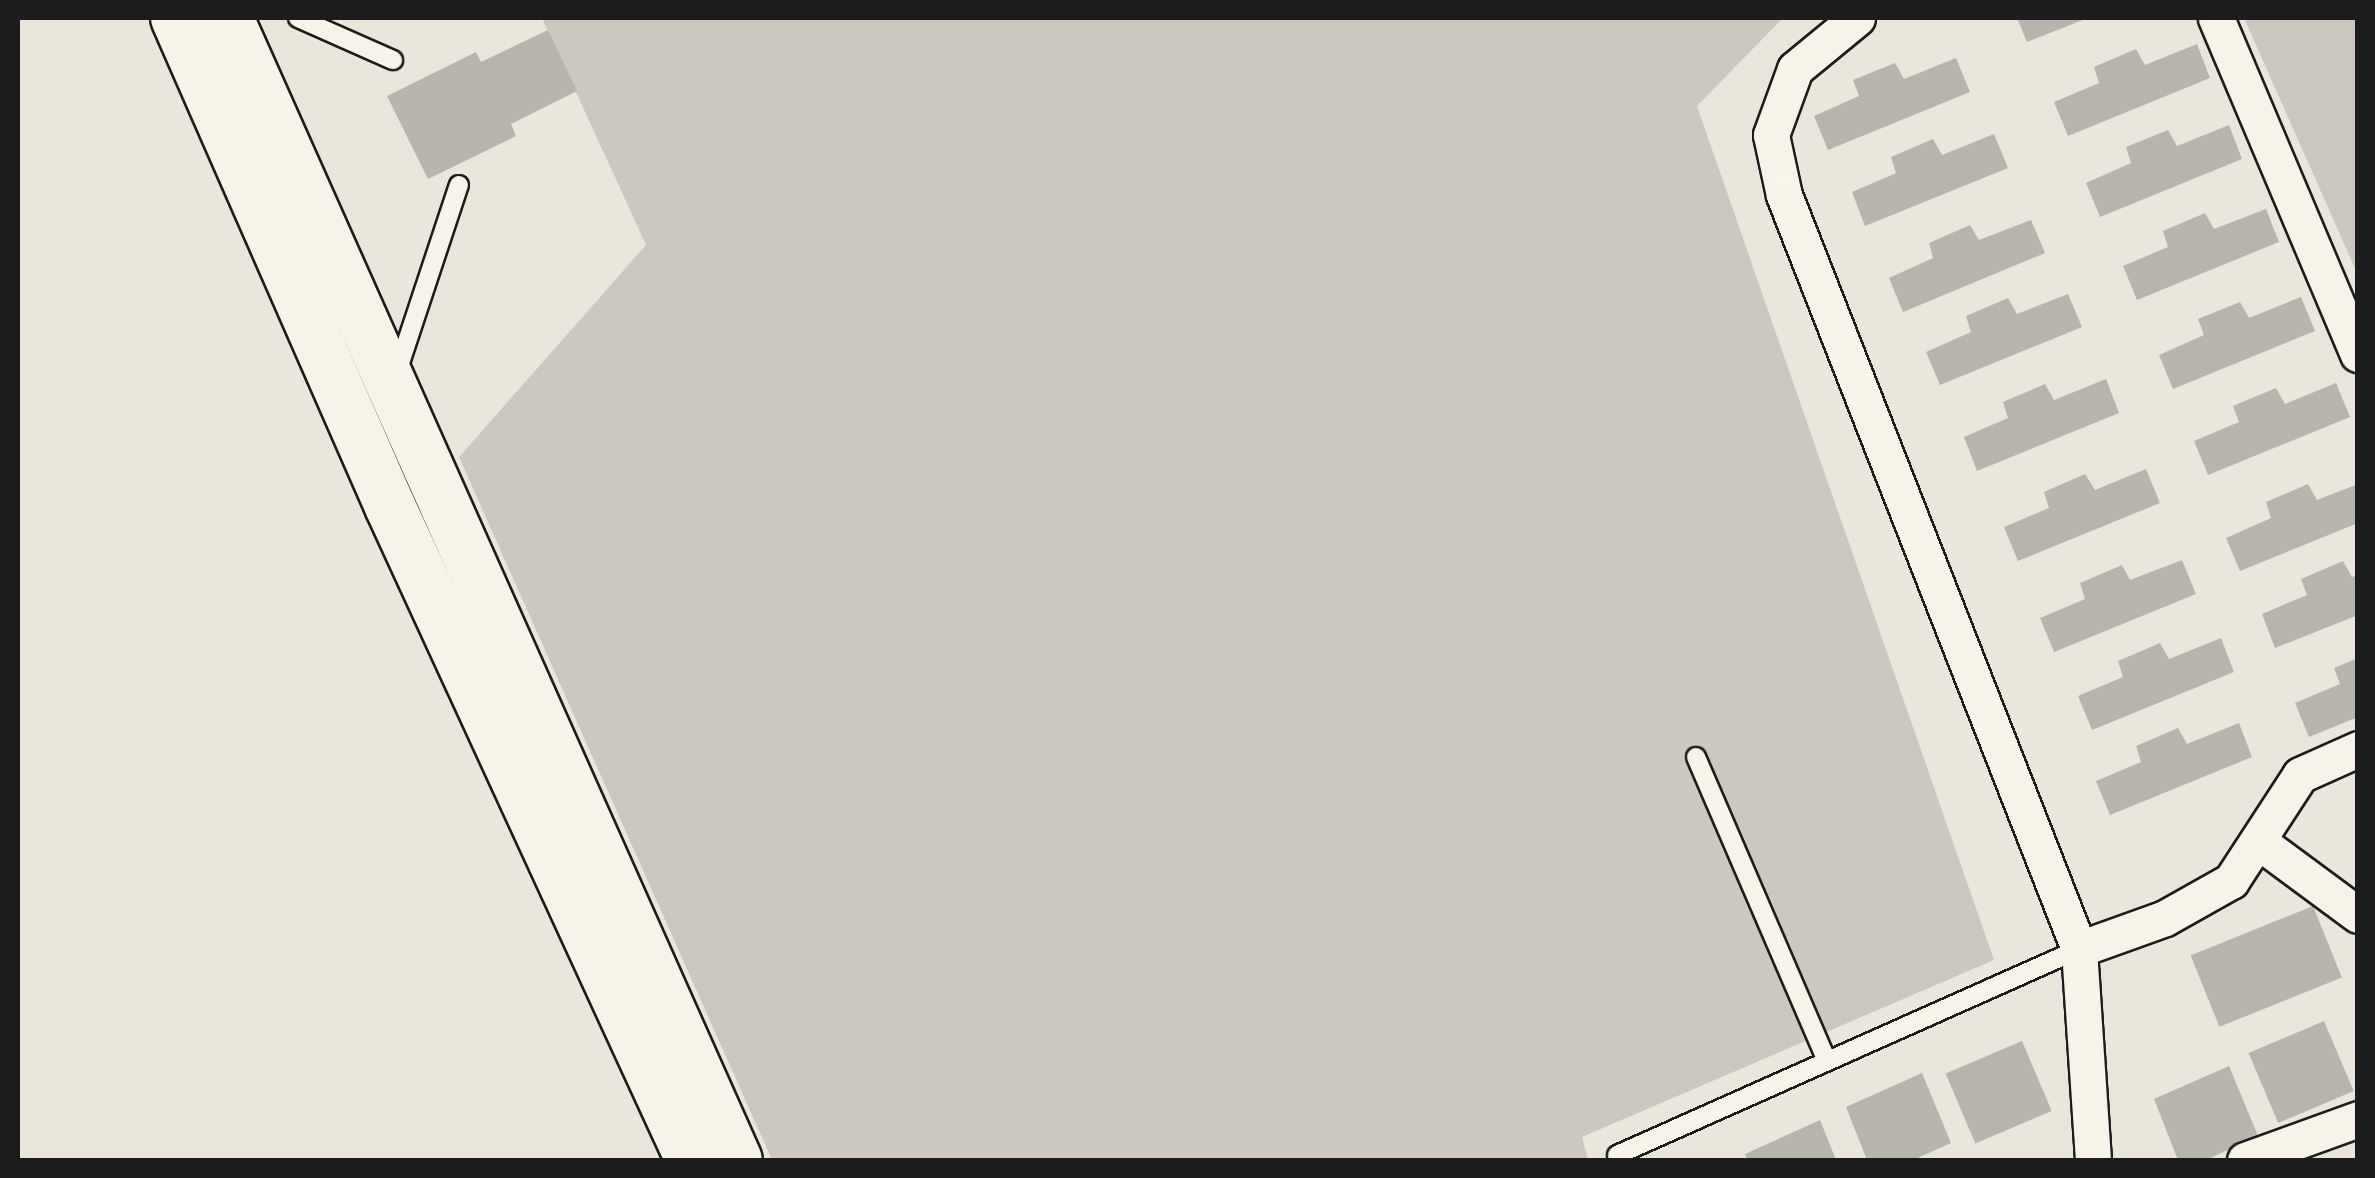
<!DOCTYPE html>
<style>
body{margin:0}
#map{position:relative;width:2375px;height:1178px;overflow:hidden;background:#eae6dc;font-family:Kalam,sans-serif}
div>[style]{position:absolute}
.green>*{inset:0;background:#ccc8c0}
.building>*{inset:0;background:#b6b4ac;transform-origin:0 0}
.roads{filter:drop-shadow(2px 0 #1c1c1c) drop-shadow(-2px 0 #1c1c1c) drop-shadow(0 2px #1c1c1c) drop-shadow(0 -2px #1c1c1c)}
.lane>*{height:18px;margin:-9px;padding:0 9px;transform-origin:9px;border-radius:9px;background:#f7f3e8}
.street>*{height:35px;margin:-17.5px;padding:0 17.5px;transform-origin:17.5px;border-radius:17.5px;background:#f7f3e8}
.secondary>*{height:50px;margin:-25px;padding:0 25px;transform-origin:25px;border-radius:25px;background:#f7f3e8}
span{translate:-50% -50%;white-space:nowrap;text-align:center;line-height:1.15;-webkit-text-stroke:10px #f7f3e8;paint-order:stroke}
.frame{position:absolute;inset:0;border:20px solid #1c1c1c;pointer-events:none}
</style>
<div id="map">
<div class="green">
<div style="clip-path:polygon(542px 18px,1783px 18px,1697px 106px,1994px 960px,1582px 1137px,1588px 1160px,772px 1160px,459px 457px,646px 245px)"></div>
<div style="clip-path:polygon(2244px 18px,2357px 18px,2357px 273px)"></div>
</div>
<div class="building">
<div style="clip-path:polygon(2017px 18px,2088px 18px,2027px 42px)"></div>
<div style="clip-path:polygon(548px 30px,577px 91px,511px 124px,516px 136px,428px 179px,387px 96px,476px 52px,481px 62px)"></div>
<div style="clip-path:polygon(2197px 44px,2210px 78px,2068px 136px,2054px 102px,2099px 83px,2094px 67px,2136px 49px,2145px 65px)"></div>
<div style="clip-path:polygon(1956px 58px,1970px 92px,1828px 150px,1814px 116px,1859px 96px,1853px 80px,1895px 63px,1904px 79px)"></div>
<div style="clip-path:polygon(2229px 125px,2242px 159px,2100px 217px,2086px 183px,2131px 163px,2126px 147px,2168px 130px,2177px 146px)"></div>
<div style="clip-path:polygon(1994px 134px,2008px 168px,1865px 226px,1852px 192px,1896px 173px,1891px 157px,1933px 139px,1942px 155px)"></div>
<div style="clip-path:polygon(2266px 209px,2279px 242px,2137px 300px,2123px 266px,2168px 247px,2163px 231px,2205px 213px,2214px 229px)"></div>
<div style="clip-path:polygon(2031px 220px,2045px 253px,1903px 312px,1889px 278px,1933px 258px,1929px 243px,1970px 225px,1979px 240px)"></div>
<div style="clip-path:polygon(2068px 294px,2082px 327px,1940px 385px,1926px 352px,1971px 332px,1966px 316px,2008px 298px,2017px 314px)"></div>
<div style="clip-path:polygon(2301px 297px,2315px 331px,2173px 389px,2159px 355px,2204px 335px,2198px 319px,2240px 302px,2249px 318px)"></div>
<div style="clip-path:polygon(2106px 379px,2119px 413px,1977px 471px,1964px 437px,2008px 418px,2003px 402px,2045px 384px,2054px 400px)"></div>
<div style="clip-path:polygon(2336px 383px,2350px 417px,2208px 475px,2194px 441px,2239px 422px,2233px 406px,2276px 388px,2285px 404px)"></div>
<div style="clip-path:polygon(2146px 469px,2160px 503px,2018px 561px,2004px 527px,2049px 508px,2044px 492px,2085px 474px,2095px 490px)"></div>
<div style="clip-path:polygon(2308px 484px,2317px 500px,2358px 484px,2358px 523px,2240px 571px,2226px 538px,2271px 518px,2266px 502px)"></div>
<div style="clip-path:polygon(2182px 560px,2196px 594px,2054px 652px,2040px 618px,2085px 599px,2080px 583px,2122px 565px,2130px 580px)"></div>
<div style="clip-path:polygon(2343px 561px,2352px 577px,2358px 575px,2358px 615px,2275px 648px,2262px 614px,2307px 595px,2301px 579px)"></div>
<div style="clip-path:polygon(2221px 638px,2234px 672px,2092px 730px,2078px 696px,2123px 677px,2118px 661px,2160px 643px,2169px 659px)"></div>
<div style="clip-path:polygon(2358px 658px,2358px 717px,2309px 737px,2295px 703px,2340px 684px,2334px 668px)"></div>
<div style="clip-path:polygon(2239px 723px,2252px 757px,2110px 815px,2096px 781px,2141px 762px,2136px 746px,2178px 728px,2187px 744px)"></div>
<div style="left:2313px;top:906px;width:77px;height:132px;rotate:68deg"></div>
<div style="left:2324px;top:1021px;width:76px;height:82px;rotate:67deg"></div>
<div style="left:2022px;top:1041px;width:76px;height:83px;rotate:67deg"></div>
<div style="clip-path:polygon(2229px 1066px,2258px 1136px,2206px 1160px,2178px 1160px,2154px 1099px)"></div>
<div style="clip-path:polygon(1922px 1073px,1951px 1143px,1913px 1160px,1867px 1160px,1846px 1107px)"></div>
<div style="clip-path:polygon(1820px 1120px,1836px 1160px,1747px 1160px,1745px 1154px)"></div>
</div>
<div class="roads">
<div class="lane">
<div style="left:298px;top:18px;width:104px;rotate:23.9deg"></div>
<div style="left:397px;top:372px;width:197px;rotate:-71.7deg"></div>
<div style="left:1696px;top:757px;width:331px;rotate:66.7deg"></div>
<div style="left:1617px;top:1155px;width:506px;rotate:-24.03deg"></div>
</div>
<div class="street">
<div style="left:1857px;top:18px;width:80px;rotate:140.6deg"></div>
<div style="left:1795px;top:69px;width:70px;rotate:110deg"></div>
<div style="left:1771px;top:135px;width:61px;rotate:77.8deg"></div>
<div style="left:1784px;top:195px;width:810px;rotate:68.63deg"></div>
<div style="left:2079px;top:949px;width:211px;rotate:86.2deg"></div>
<div style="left:2216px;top:18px;width:365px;rotate:67.1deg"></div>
<div style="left:2258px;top:841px;width:124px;rotate:36.5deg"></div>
<div style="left:2079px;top:949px;width:91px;rotate:-19.8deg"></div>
<div style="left:2165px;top:918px;width:76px;rotate:-29.3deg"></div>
<div style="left:2231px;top:881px;width:126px;rotate:-56.9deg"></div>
<div style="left:2300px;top:775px;width:64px;rotate:-24.1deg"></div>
<div style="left:2245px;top:1160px;width:120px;rotate:-19.9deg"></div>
</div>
<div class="secondary">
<div style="left:176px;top:18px;width:533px;rotate:66.32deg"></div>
<div style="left:390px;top:506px;width:720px;rotate:65.29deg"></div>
<div style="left:228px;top:18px;width:1250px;rotate:65.98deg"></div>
</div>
</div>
<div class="frame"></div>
</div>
